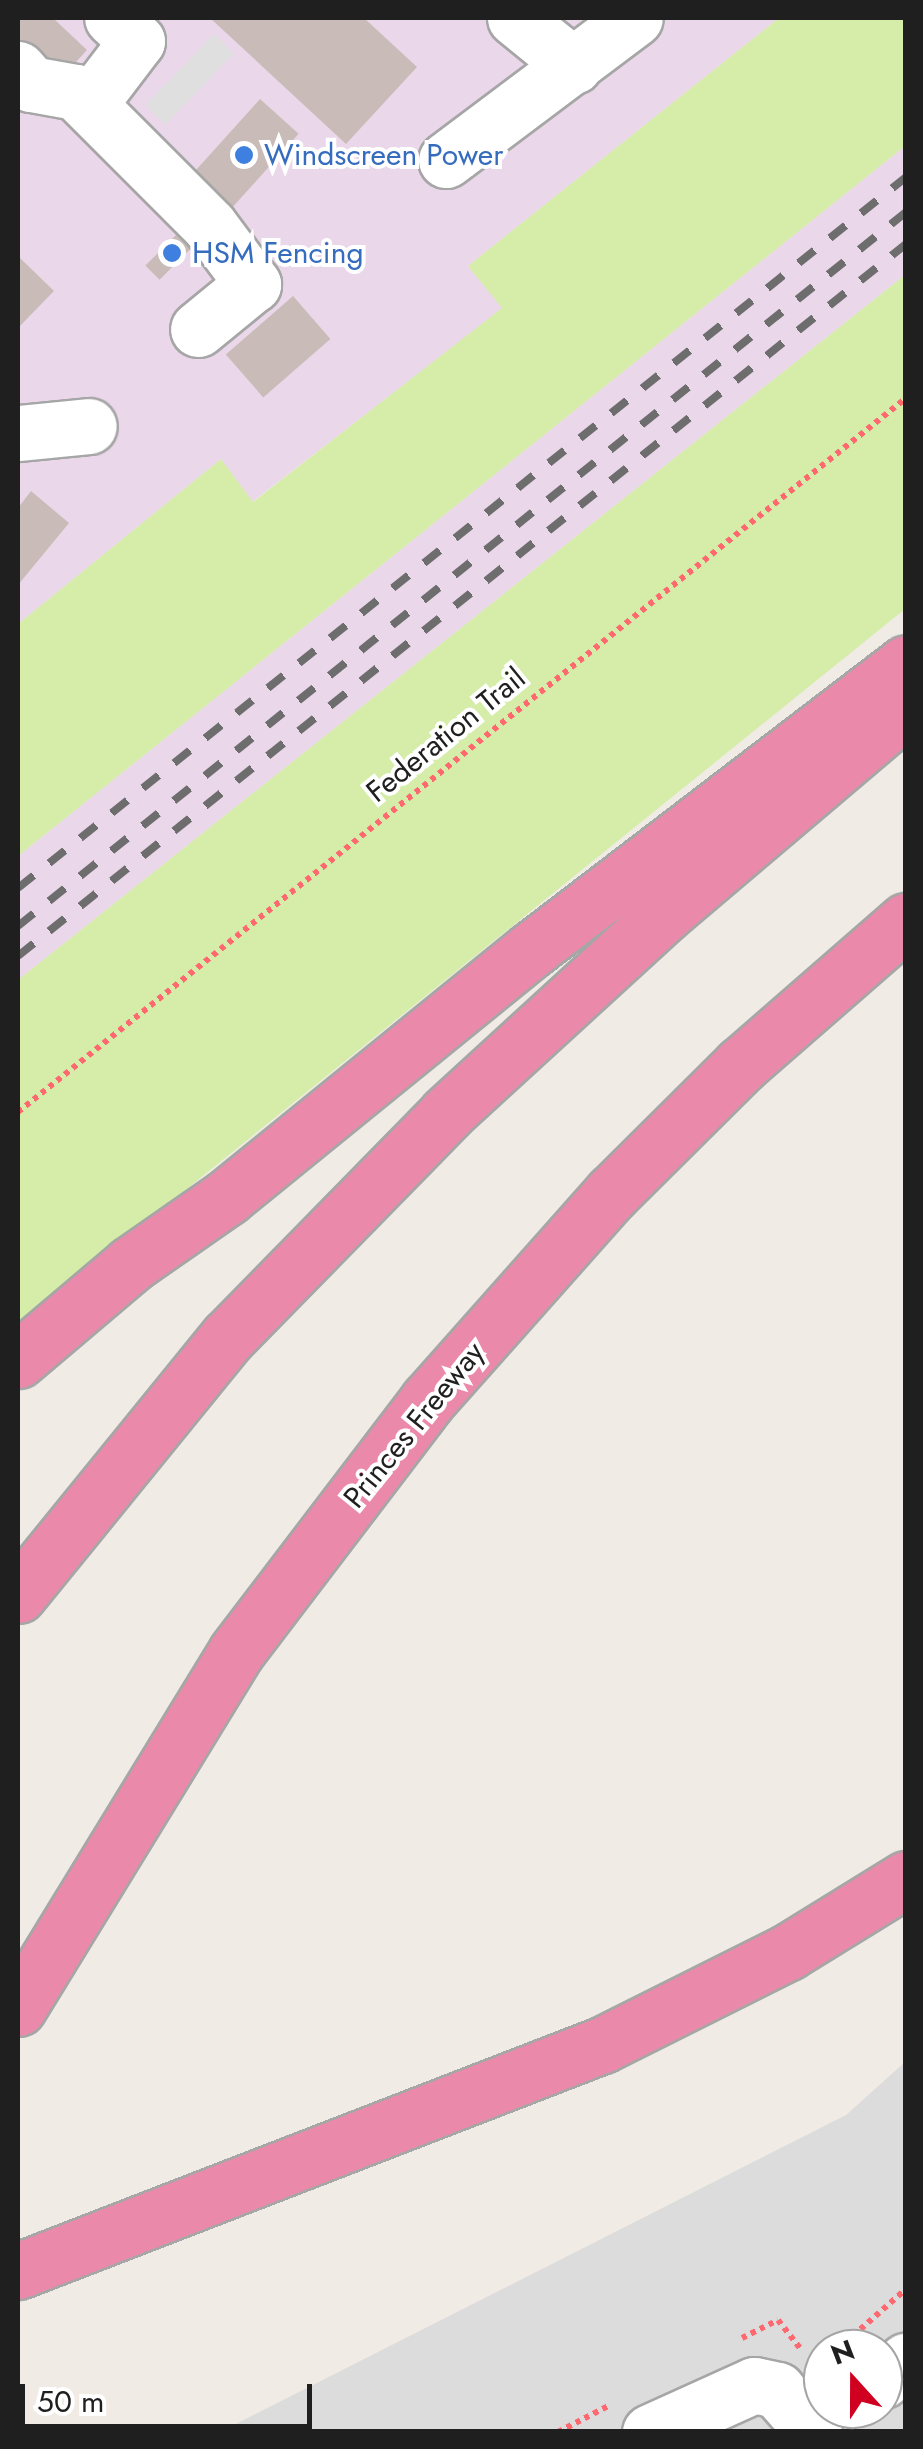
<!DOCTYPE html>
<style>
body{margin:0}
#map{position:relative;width:923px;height:2449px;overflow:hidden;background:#f0ebe5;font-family:Jost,sans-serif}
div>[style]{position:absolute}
.residential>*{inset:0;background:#dddcdc}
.industrial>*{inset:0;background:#ead7e9}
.grass>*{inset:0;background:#d5eda9}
.parking>*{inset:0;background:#dfdfdf;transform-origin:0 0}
.building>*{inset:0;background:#c9bcb8;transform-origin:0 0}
.path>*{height:6px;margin-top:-3px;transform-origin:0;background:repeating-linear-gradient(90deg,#ff686f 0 5px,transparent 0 10px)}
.roads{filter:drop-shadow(2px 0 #a6a6a6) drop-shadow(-2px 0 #a6a6a6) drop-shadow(0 2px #a6a6a6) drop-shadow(0 -2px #a6a6a6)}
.minor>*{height:55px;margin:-27.5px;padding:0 27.5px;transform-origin:27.5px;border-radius:27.5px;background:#fff}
.highway>*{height:55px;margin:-27.5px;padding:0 27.5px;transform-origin:27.5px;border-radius:27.5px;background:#eb89ab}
.rail>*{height:8px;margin-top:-4px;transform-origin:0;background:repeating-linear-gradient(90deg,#6d6d6d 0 20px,transparent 0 40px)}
.dots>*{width:28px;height:28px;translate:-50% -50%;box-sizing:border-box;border:5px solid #fff;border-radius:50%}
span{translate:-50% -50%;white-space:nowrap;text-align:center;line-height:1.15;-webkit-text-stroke:8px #fff;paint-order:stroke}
.shop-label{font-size:30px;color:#366cbe}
.left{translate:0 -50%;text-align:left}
.street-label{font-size:30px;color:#1f1f1f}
.frame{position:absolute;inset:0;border:20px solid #1f1f1f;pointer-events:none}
.north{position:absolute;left:803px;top:2329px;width:100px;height:100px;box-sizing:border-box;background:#fff;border:2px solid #a5a5a5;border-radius:50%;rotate:339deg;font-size:28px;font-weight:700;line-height:40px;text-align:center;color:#1f1f1f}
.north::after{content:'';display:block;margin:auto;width:35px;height:45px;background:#cf0020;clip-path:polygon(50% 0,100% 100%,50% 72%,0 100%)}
.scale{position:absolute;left:20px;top:2384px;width:292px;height:45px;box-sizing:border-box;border:5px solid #1f1f1f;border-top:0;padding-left:12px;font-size:30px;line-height:35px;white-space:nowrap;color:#1f1f1f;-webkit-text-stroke:8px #fff;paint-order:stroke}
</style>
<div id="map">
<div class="residential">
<div style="clip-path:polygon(evenodd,905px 2062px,905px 2431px,220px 2432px,846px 2115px,905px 2062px,823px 2349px,883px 2349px,883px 2409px,823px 2409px,823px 2349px)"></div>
</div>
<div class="industrial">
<div style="clip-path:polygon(18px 18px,779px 18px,468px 266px,503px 308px,252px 502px,221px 459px,18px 624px)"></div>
<div style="clip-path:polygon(905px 146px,905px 275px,18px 980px,18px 856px)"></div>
</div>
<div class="grass">
<div style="clip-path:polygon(779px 18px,905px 18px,905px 146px,18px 856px,18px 624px,221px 459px,253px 502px,502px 308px,468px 266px)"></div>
<div style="clip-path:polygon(905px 275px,905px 609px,18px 1325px,18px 980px)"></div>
</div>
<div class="parking">
<div style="left:214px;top:34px;width:28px;height:99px;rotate:44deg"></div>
</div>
<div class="building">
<div style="clip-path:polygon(18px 18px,53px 18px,87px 50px,55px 85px,18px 76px)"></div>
<div style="clip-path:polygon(210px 18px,364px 18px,417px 67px,346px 144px)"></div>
<div style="left:260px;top:99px;width:52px;height:104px;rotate:42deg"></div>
<div style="left:185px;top:226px;width:20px;height:56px;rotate:45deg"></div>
<div style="clip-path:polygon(18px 256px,54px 291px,18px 328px)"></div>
<div style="left:293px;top:296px;width:57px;height:89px;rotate:49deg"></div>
<div style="clip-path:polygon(31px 491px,69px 523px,18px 585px,18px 508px)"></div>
</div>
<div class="path">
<div style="left:18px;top:1112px;width:1139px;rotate:-38.8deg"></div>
<div style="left:742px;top:2338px;width:40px;rotate:-26.6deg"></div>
<div style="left:778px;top:2320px;width:37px;rotate:52deg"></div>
<div style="left:838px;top:2349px;width:91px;rotate:-41.4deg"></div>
<div style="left:558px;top:2432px;width:59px;rotate:-27.4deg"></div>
</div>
<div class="roads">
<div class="minor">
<div style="left:515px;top:18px;width:76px;rotate:39.1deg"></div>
<div style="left:18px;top:69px;width:20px;rotate:49deg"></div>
<div style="left:31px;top:84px;width:46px;rotate:10.1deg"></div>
<div style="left:76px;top:92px;width:188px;rotate:45deg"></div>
<div style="left:209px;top:225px;width:74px;rotate:53.3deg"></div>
<div style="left:253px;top:284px;width:71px;rotate:140.7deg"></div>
<div style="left:89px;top:104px;width:79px;rotate:-52.7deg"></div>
<div style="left:137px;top:41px;width:34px;rotate:-137deg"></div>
<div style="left:446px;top:160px;width:236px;rotate:-36.9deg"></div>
<div style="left:18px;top:433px;width:71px;rotate:-5.6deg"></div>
<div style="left:883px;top:2380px;width:30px;rotate:-40deg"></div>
<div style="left:650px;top:2432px;width:114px;rotate:-24.3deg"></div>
<div style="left:754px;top:2385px;width:24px;rotate:12deg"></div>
<div style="left:777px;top:2390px;width:56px;rotate:48.6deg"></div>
</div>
<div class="highway">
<div style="left:18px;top:1360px;width:148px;rotate:-40.3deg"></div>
<div style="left:131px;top:1264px;width:117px;rotate:-34.9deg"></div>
<div style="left:227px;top:1197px;width:392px;rotate:-39.1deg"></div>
<div style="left:531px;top:950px;width:472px;rotate:-37.4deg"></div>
<div style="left:18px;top:1595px;width:333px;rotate:-50.9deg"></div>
<div style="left:228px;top:1337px;width:313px;rotate:-45.6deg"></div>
<div style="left:447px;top:1113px;width:293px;rotate:-42.5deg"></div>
<div style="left:663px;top:915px;width:319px;rotate:-40.3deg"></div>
<div style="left:18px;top:2008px;width:417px;rotate:-58.5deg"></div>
<div style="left:236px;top:1652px;width:317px;rotate:-52.7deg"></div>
<div style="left:428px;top:1400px;width:277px;rotate:-48.4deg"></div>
<div style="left:612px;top:1193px;width:182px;rotate:-44.8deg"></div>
<div style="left:741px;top:1065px;width:219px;rotate:-41.1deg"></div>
<div style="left:18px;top:2271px;width:626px;rotate:-21.16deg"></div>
<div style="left:602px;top:2045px;width:208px;rotate:-26.6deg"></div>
<div style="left:788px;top:1952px;width:139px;rotate:-31.7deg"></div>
</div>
</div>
<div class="rail">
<div style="left:18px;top:888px;width:1138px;rotate:-38.68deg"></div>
<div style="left:18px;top:926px;width:1139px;rotate:-38.8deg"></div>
<div style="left:18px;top:956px;width:1138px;rotate:-38.72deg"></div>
</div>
<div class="dots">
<div style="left:244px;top:155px;background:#3f7fe0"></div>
<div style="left:172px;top:253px;background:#3f7fe0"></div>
</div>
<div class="shop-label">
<span class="left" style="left:264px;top:155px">Windscreen Power</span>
<span class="left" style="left:192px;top:253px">HSM Fencing</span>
</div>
<div class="street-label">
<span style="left:446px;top:735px;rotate:-39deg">Federation Trail</span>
<span style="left:414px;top:1425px;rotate:-51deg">Princes Freeway</span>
</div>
<div class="frame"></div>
<div class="north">N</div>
<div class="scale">50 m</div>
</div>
